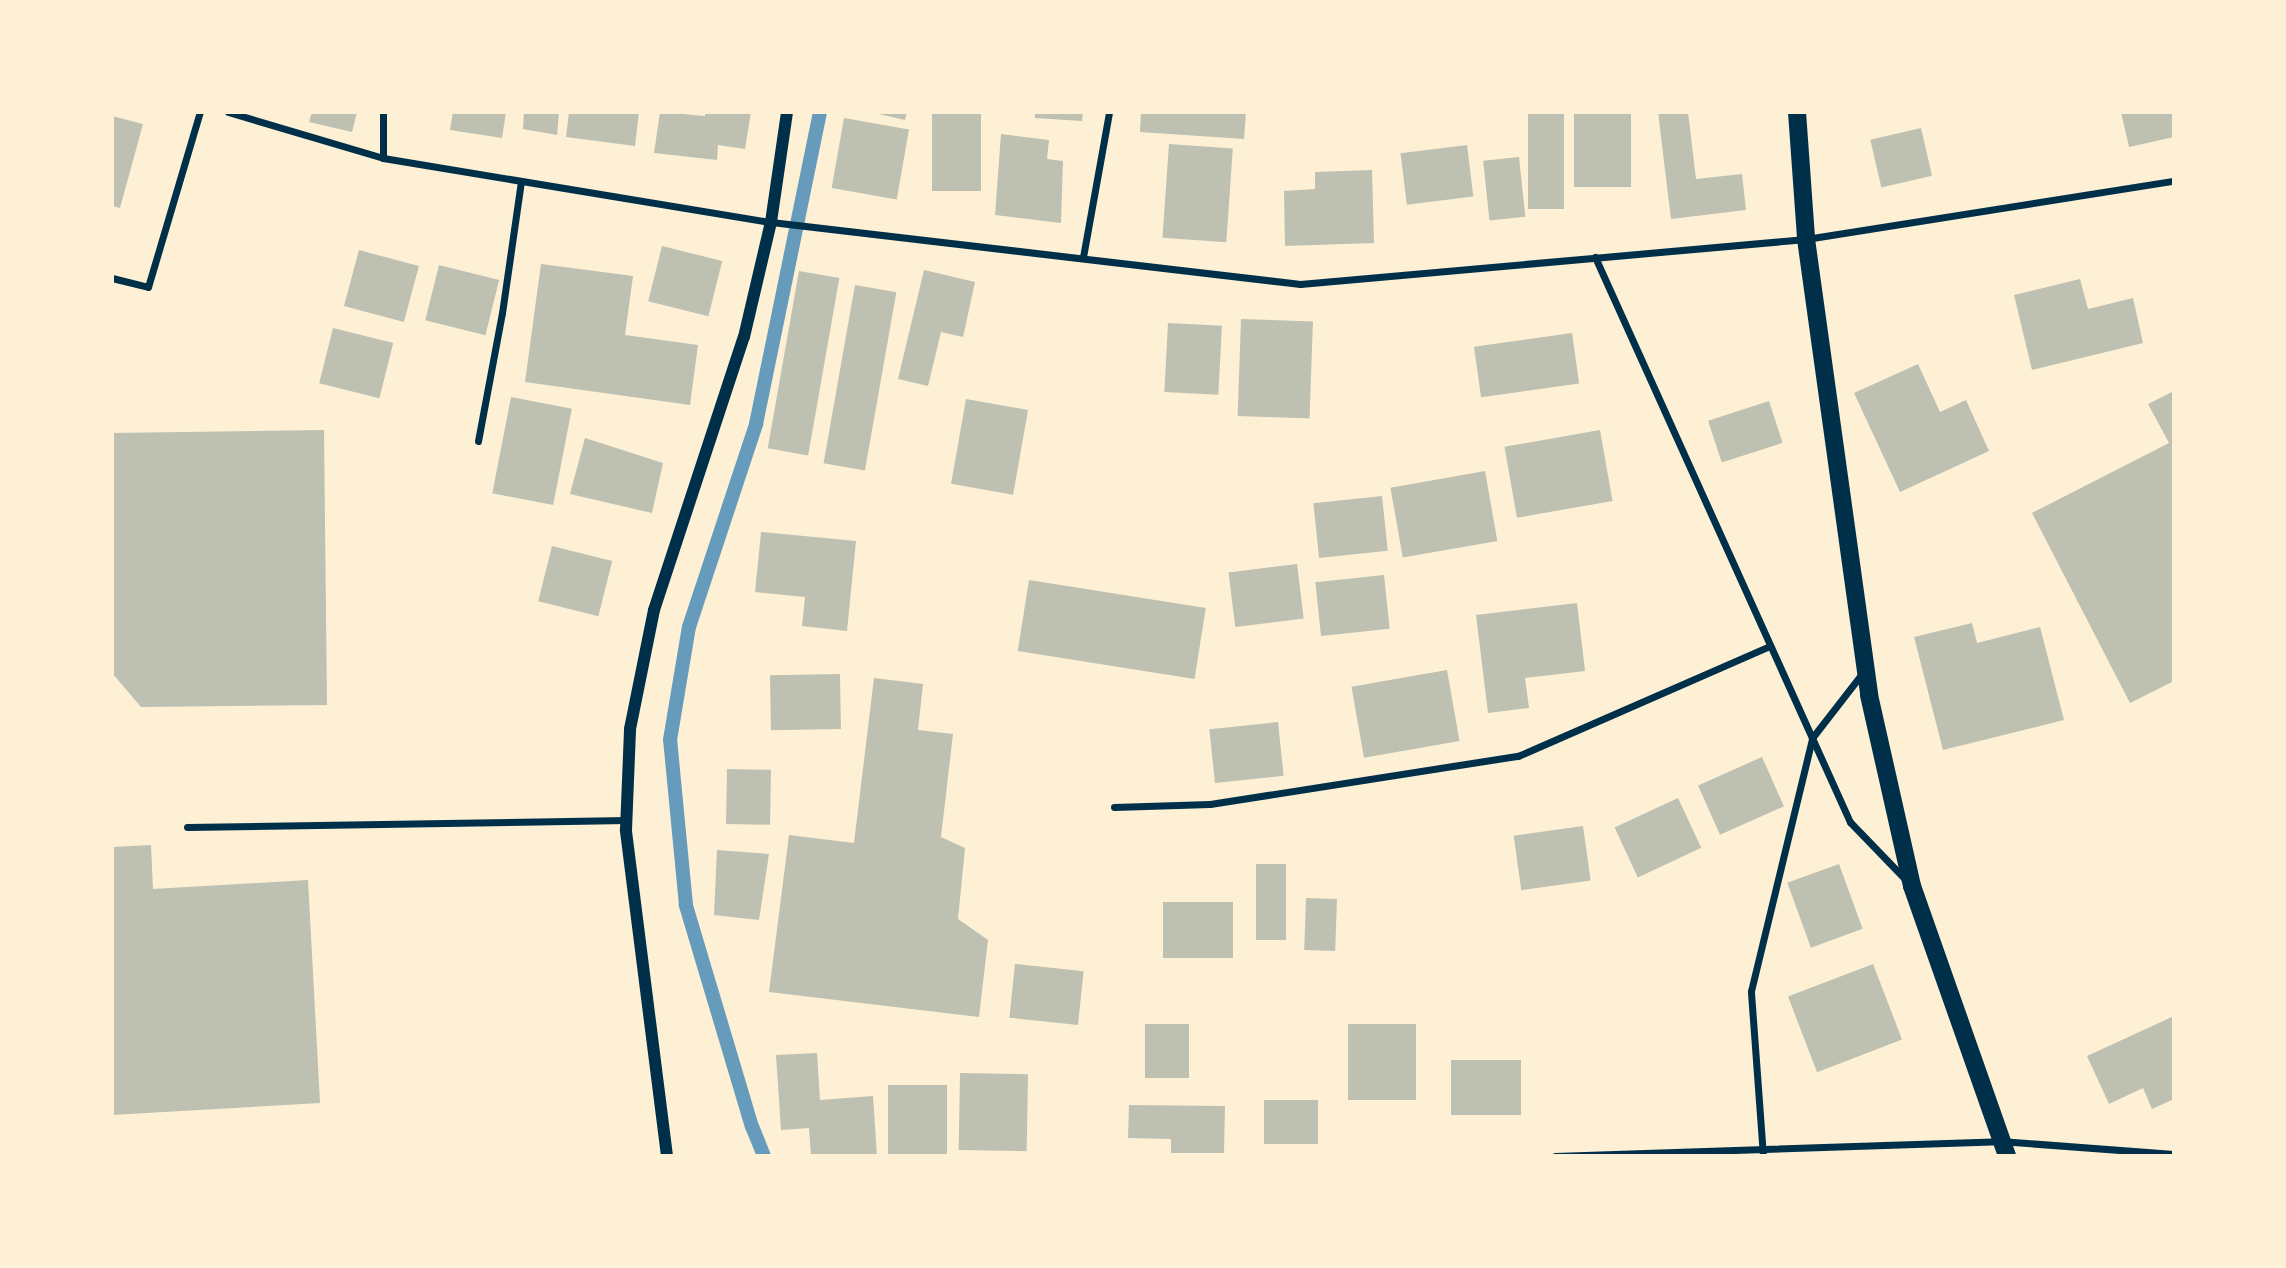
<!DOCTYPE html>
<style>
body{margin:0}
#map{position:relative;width:2286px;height:1268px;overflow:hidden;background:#fdf0d5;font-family:"Source Sans 3",sans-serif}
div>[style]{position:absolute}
.stream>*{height:14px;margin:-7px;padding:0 7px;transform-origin:7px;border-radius:7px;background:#669bbc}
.building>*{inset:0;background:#bec0b2;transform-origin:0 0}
.minor>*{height:7px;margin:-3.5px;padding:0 3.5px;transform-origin:3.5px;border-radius:3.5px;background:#003049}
.tertiary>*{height:12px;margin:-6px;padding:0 6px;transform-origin:6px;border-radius:6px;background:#003049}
.primary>*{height:18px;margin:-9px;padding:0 9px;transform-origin:9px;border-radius:9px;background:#003049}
span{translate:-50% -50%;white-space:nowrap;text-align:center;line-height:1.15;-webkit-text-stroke:6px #fdf0d5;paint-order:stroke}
.frame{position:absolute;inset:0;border:114px solid #fdf0d5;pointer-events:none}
</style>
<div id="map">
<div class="stream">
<div style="left:764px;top:1156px;width:31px;rotate:-112deg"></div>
<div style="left:752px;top:1127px;width:232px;rotate:-106.6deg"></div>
<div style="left:686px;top:905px;width:166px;rotate:-95.5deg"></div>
<div style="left:670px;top:740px;width:115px;rotate:-80.5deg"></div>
<div style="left:689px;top:627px;width:214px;rotate:-71.7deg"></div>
<div style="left:756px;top:424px;width:318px;rotate:-78.4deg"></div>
</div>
<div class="building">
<div style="clip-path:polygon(312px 112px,357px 112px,352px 132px,309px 122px)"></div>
<div style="clip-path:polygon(453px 112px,506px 112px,502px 138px,450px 130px)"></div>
<div style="clip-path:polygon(524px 112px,559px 112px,557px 135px,523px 129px)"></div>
<div style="clip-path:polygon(569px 112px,639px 112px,635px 146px,566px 137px)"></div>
<div style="clip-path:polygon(660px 112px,705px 116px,705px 112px,751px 112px,745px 149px,718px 145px,717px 160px,654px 153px)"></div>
<div style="clip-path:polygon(870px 112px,907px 112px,905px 120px)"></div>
<div style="left:932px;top:112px;width:49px;height:79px"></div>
<div style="clip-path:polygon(1035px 112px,1083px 112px,1082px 121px,1035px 118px)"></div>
<div style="clip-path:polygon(1141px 112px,1246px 112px,1244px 139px,1140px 132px)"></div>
<div style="left:1528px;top:112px;width:36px;height:97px"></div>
<div style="left:1574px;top:112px;width:57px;height:75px"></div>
<div style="clip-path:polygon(1658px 112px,1688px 112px,1696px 179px,1742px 174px,1746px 210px,1671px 219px)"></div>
<div style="clip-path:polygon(2121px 112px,2174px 112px,2174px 137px,2129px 147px)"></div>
<div style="clip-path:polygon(112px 116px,143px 124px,120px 208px,112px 206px)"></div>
<div style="left:844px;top:118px;width:66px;height:71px;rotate:10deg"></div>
<div style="left:1921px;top:128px;width:49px;height:52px;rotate:77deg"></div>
<div style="clip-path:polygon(1001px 134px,1049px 140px,1047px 159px,1063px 161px,1061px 223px,995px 215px)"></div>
<div style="left:1169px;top:144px;width:64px;height:94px;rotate:4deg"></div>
<div style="left:1467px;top:145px;width:52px;height:67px;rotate:83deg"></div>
<div style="left:1519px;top:157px;width:60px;height:36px;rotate:84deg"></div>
<div style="clip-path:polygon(1372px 170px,1374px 243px,1285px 246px,1284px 191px,1315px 189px,1315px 172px)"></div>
<div style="left:662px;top:246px;width:62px;height:57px;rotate:14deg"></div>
<div style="left:359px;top:250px;width:62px;height:58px;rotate:15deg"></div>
<div style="clip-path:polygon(541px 264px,633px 276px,625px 335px,698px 345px,690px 405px,525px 382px)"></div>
<div style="left:439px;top:265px;width:62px;height:57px;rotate:14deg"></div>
<div style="clip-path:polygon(924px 270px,975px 282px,963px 337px,941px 332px,928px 386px,898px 379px)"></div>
<div style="left:799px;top:271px;width:41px;height:180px;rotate:10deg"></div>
<div style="clip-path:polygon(2080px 279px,2088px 309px,2133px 298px,2143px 343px,2032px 370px,2014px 295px)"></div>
<div style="left:855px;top:285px;width:42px;height:181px;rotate:10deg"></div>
<div style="left:1241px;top:319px;width:72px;height:97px;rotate:2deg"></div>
<div style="left:1168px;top:323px;width:54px;height:69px;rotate:3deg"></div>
<div style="left:333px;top:328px;width:62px;height:57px;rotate:14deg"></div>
<div style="left:1572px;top:333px;width:51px;height:99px;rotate:82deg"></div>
<div style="clip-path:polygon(1918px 364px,1940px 412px,1966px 400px,1989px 451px,1900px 492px,1854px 393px)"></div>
<div style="clip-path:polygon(2174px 391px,2174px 681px,2130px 703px,2032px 513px,2169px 443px,2148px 404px)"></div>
<div style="left:511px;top:397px;width:62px;height:98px;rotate:11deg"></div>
<div style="left:966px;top:399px;width:63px;height:86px;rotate:10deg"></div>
<div style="left:1769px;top:401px;width:44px;height:64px;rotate:72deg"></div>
<div style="clip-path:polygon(324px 430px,327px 705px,141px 707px,112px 673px,112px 433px)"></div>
<div style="left:1600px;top:430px;width:72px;height:97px;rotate:80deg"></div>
<div style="clip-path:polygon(585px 438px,663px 463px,652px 513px,570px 494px)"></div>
<div style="left:1485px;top:471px;width:71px;height:96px;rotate:80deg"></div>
<div style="left:1382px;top:496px;width:55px;height:69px;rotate:84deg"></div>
<div style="clip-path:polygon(761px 532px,856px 541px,847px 631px,802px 626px,805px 597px,755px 592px)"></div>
<div style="left:552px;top:546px;width:62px;height:57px;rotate:14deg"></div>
<div style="left:1297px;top:564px;width:55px;height:69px;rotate:83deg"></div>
<div style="left:1384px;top:575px;width:54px;height:69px;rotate:84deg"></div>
<div style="left:1029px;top:580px;width:179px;height:72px;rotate:9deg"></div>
<div style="clip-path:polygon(1577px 603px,1585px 671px,1525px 678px,1529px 708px,1488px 713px,1476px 615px)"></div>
<div style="clip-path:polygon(1972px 623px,1977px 643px,2040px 627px,2064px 720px,1943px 750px,1914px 637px)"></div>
<div style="left:1447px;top:670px;width:72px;height:97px;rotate:80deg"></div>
<div style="left:840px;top:674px;width:55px;height:70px;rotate:89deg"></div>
<div style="clip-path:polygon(874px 678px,923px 684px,918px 730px,953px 734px,941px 837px,965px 848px,958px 919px,988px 940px,979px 1017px,769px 992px,789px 835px,854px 843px)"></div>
<div style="left:1278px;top:722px;width:54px;height:69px;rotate:84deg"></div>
<div style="left:1762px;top:757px;width:54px;height:70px;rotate:66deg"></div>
<div style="left:727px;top:769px;width:44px;height:55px;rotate:1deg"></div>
<div style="left:1678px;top:798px;width:55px;height:70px;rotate:65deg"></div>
<div style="left:1583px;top:826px;width:55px;height:70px;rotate:82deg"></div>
<div style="clip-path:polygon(151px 845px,153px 889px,308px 880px,320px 1103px,112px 1115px,112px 847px)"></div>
<div style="clip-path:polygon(717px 850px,769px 854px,759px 920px,714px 915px)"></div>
<div style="left:1256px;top:864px;width:30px;height:76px"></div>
<div style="left:1839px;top:864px;width:69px;height:55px;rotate:70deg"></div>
<div style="left:1306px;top:898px;width:31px;height:52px;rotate:2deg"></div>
<div style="left:1163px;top:902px;width:70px;height:56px"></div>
<div style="left:1015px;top:964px;width:69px;height:54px;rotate:6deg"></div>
<div style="left:1873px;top:964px;width:81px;height:91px;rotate:69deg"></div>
<div style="clip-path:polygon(2174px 1016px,2174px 1099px,2152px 1109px,2143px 1088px,2109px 1104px,2087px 1056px)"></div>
<div style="left:1145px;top:1024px;width:44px;height:54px"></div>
<div style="left:1348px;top:1024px;width:68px;height:76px"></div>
<div style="clip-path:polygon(817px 1053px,820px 1100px,873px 1096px,877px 1156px,811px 1156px,809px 1128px,781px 1130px,776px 1055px)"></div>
<div style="left:1451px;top:1060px;width:70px;height:55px"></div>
<div style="left:960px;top:1073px;width:68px;height:77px;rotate:1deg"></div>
<div style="left:888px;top:1085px;width:59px;height:71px"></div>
<div style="left:1264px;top:1100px;width:54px;height:44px"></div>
<div style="clip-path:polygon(1129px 1105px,1225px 1106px,1224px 1153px,1171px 1153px,1171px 1139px,1128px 1138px)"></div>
</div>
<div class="minor">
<div style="left:228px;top:112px;width:162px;rotate:16.5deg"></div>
<div style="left:383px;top:158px;width:393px;rotate:9.4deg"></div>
<div style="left:771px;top:222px;width:533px;rotate:6.68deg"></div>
<div style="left:1300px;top:284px;width:508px;rotate:-5.08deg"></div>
<div style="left:1806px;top:239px;width:373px;rotate:-9deg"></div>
<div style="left:383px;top:158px;width:46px;rotate:-90deg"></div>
<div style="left:1083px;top:257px;width:147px;rotate:-79.8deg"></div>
<div style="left:1595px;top:257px;width:620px;rotate:65.71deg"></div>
<div style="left:1850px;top:822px;width:82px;rotate:46deg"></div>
<div style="left:112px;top:278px;width:37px;rotate:14deg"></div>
<div style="left:148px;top:287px;width:183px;rotate:-73.5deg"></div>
<div style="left:478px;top:441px;width:130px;rotate:-79.4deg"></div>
<div style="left:502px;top:313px;width:133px;rotate:-81.8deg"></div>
<div style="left:1114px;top:807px;width:96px;rotate:-1.8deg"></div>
<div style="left:1210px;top:804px;width:312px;rotate:-8.9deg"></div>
<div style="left:1518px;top:756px;width:275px;rotate:-23.6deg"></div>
<div style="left:187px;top:827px;width:440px;rotate:-0.9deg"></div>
<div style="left:1555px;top:1156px;width:445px;rotate:-1.9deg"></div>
<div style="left:2000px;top:1141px;width:174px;rotate:4.3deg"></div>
<div style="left:1763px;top:1156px;width:165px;rotate:-94.2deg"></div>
<div style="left:1751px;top:991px;width:260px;rotate:-76.4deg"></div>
<div style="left:1812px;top:738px;width:85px;rotate:-52.2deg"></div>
</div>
<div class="tertiary">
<div style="left:667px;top:1156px;width:329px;rotate:-97.2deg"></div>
<div style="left:626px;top:830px;width:101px;rotate:-87.7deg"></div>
<div style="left:630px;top:729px;width:121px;rotate:-78.6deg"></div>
<div style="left:654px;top:610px;width:287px;rotate:-71.8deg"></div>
<div style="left:744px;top:337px;width:118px;rotate:-76.8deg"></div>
<div style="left:771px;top:222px;width:111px;rotate:-81.7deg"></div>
</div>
<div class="primary">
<div style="left:1797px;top:112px;width:127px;rotate:85.9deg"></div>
<div style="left:1806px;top:239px;width:460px;rotate:82.1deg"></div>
<div style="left:1869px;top:695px;width:196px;rotate:77.3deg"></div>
<div style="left:1912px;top:886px;width:286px;rotate:70.6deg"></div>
</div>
<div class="frame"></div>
</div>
